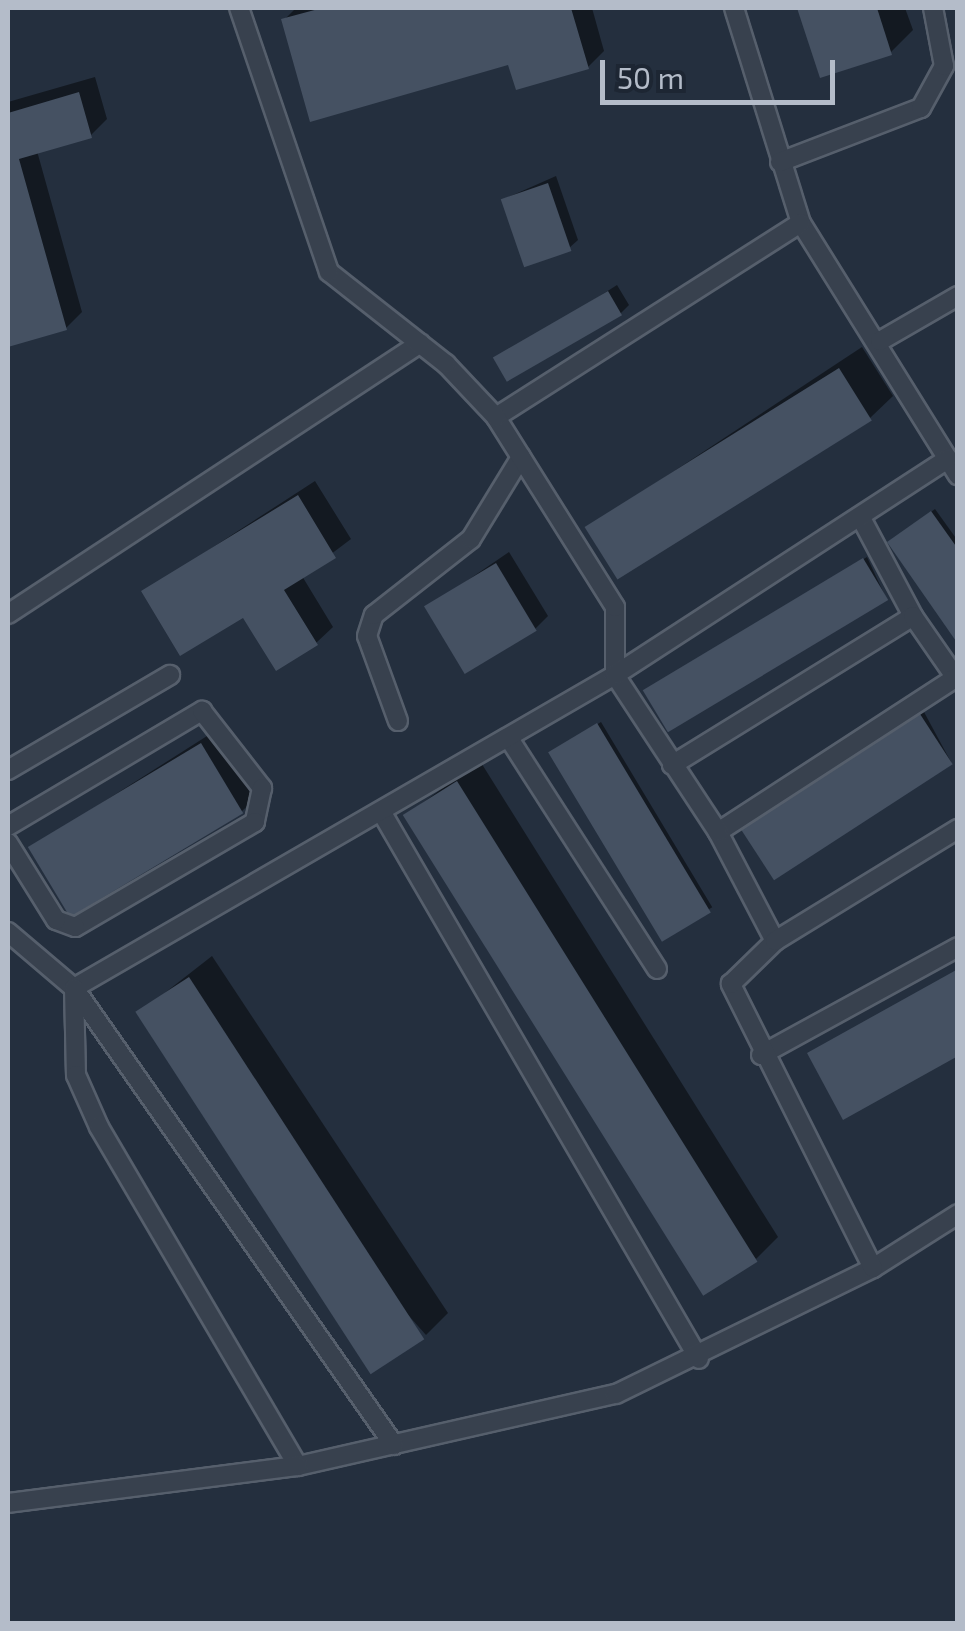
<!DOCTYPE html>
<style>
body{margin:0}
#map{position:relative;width:965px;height:1631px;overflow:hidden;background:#242f3e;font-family:"Exo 2",sans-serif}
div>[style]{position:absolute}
.shadow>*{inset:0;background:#0007;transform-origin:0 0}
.building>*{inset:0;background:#455162;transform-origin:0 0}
.roads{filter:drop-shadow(2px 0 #565f6c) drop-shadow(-2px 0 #565f6c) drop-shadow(0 2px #565f6c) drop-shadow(0 -2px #565f6c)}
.service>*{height:18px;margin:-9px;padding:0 9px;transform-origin:9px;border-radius:9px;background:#38414e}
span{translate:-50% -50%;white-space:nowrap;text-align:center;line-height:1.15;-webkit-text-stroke:8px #1d2633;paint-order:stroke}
.frame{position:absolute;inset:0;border:10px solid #b4bcc9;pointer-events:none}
.scale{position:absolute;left:600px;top:60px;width:235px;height:45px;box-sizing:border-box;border:5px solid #b4bcc9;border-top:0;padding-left:12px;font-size:30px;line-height:35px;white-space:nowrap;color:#b4bcc9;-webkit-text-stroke:8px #1d2633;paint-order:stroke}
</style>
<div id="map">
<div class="shadow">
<div style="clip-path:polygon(296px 8px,592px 8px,604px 51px,588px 67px,510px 62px,284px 20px)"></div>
<div style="clip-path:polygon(800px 8px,905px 8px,913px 30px,890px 53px,822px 75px)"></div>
<div style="clip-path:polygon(95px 77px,107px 119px,90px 136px,37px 151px,82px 312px,66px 328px,8px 344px,8px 102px)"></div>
<div style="clip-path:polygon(556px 176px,578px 240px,569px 248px,504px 199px)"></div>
<div style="clip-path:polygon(617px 285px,629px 305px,621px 313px,498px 361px)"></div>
<div style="clip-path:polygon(862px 347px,893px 396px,870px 418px,588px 528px)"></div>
<div style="clip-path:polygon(315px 481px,351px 539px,302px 576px,333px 627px,316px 643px,244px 614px,144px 592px)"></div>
<div style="clip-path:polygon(935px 509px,958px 541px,958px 639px,893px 539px)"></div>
<div style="clip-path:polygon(509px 552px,548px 616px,535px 629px,427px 608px)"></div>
<div style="clip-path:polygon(867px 557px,886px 598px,650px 688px)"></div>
<div style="clip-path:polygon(924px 712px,951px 762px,748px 827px)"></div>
<div style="left:601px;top:722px;width:216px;height:55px;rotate:59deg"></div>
<div style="clip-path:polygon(218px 729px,258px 796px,241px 812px,31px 848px)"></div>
<div style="clip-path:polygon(480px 761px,778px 1237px,756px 1259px,406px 815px)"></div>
<div style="clip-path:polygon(212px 956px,448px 1313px,426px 1335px,139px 1013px)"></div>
</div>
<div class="building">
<div style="clip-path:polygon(322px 8px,571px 8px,589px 69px,516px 90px,508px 65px,310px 122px,281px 19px)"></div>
<div style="clip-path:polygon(797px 8px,877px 8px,892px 55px,820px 78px)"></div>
<div style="clip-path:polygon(79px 92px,92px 138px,19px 159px,67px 330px,8px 347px,8px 113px)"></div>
<div style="left:548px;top:183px;width:72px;height:50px;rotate:71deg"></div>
<div style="left:608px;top:291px;width:28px;height:133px;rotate:60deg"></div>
<div style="left:839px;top:368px;width:62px;height:300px;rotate:58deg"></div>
<div style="clip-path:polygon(298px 495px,336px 558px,284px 590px,318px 645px,276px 671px,243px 618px,180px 656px,141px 591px)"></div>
<div style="clip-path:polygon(931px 511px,958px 549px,958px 644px,887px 542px)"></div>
<div style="left:863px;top:558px;width:49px;height:257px;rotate:59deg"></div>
<div style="left:496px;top:563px;width:79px;height:84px;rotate:59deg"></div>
<div style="left:920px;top:714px;width:60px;height:213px;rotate:57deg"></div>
<div style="left:597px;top:723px;width:221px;height:57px;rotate:59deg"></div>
<div style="left:201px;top:743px;width:82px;height:202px;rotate:59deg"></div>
<div style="left:457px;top:781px;width:567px;height:64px;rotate:58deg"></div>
<div style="clip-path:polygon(958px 969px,958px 1056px,843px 1120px,807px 1053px)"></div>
<div style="left:189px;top:977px;width:432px;height:64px;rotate:57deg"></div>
</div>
<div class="roads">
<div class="service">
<div style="left:734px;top:8px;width:225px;rotate:72.7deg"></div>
<div style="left:801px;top:223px;width:297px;rotate:58.1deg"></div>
<div style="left:780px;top:162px;width:151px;rotate:-21deg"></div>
<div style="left:921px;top:108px;width:48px;rotate:-61.3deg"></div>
<div style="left:944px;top:66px;width:59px;rotate:-100.7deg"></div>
<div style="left:880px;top:341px;width:90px;rotate:-30deg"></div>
<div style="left:496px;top:417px;width:361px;rotate:-32.5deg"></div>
<div style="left:862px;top:520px;width:109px;rotate:62deg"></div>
<div style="left:8px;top:614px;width:493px;rotate:-33.3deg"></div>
<div style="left:398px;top:721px;width:90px;rotate:-110deg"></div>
<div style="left:367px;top:636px;width:22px;rotate:-72deg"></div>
<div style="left:374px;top:615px;width:123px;rotate:-38.1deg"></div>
<div style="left:471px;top:539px;width:96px;rotate:-58.6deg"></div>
<div style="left:510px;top:740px;width:272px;rotate:57.3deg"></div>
<div style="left:672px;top:765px;width:283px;rotate:-31.7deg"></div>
<div style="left:913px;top:616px;width:79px;rotate:55.3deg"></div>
<div style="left:8px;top:770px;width:188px;rotate:-30.4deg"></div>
<div style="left:382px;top:813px;width:631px;rotate:59.86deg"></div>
<div style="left:8px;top:826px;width:226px;rotate:-30.7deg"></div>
<div style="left:202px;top:711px;width:98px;rotate:52.1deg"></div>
<div style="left:262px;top:788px;width:35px;rotate:102deg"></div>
<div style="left:255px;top:822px;width:208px;rotate:149.7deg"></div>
<div style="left:75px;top:927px;width:20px;rotate:-160deg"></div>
<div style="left:56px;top:920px;width:91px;rotate:-121.9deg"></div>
<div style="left:718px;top:832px;width:283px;rotate:-33deg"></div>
<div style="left:8px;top:932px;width:87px;rotate:40.3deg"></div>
<div style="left:74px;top:988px;width:625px;rotate:-30.05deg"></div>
<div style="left:615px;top:675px;width:68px;rotate:-90deg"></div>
<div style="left:615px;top:607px;width:224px;rotate:-122.1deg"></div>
<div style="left:496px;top:417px;width:73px;rotate:-133.3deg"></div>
<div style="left:446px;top:364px;width:149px;rotate:-141.8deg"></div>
<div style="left:329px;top:272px;width:279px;rotate:-108.8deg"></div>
<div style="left:775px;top:941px;width:123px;rotate:-117.6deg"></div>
<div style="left:718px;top:832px;width:188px;rotate:-123.3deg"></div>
<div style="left:615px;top:675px;width:397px;rotate:-33deg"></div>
<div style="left:74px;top:988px;width:87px;rotate:88.7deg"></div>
<div style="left:76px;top:1075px;width:57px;rotate:66.1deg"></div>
<div style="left:99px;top:1127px;width:393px;rotate:59.6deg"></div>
<div style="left:298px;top:1466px;width:326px;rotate:-12.8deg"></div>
<div style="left:616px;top:1394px;width:286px;rotate:-26.1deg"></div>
<div style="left:873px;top:1268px;width:101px;rotate:-32.4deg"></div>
<div style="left:74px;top:988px;width:558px;rotate:55deg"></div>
<div style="left:761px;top:1055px;width:225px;rotate:-28.7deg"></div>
<div style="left:873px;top:1268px;width:318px;rotate:-116.6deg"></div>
<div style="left:731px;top:984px;width:62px;rotate:-44.3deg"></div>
<div style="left:775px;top:941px;width:215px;rotate:-31.5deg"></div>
<div style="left:8px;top:1503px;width:292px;rotate:-7.3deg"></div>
</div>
</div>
<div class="frame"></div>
<div class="scale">50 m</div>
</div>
